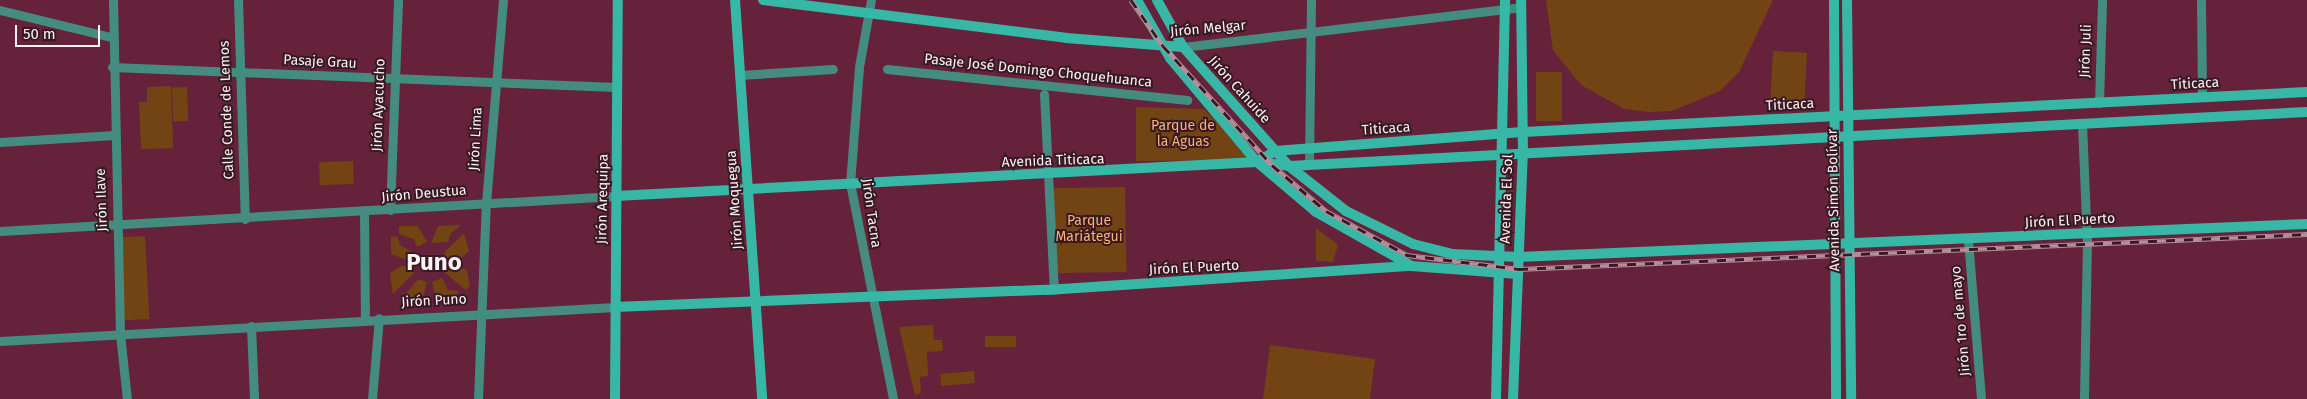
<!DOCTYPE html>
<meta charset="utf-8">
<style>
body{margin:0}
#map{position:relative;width:2307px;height:399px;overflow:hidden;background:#66223a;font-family:"Fira Sans",sans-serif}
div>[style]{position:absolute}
.green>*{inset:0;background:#724413;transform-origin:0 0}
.water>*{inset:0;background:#390f60}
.round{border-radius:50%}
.street>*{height:9px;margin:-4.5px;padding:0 4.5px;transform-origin:4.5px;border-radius:4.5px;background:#458c80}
.secondary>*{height:10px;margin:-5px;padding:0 5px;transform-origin:5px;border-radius:5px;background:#37b7a5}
.rail>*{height:5px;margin-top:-2.5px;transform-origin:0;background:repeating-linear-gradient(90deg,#381923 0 9px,#b48e9b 0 18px);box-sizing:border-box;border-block:1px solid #b48e9b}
span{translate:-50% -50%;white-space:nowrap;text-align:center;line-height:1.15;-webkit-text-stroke:4px #381923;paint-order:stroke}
.street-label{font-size:14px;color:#fbf2f4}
.park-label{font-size:14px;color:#f9b271}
.town-label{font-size:24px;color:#fbf2f4;font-weight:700}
.scale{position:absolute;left:15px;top:25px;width:85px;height:22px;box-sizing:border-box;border:2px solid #fbf2f4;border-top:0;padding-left:6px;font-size:15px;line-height:18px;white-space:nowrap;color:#fbf2f4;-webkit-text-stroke:4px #381923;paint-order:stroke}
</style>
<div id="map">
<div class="green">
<div style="clip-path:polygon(1546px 0,1773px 0,1739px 72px,1720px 91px,1672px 111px,1648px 112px,1624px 109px,1581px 85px,1553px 50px)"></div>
<div style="left:1773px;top:51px;width:34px;height:53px;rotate:3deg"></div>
<div style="left:1536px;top:72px;width:26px;height:49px"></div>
<div style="clip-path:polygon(171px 86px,173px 148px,141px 149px,139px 102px,147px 102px,147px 87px)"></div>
<div style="left:187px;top:87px;width:34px;height:15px;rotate:88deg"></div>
<div style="clip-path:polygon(1136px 107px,1204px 109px,1254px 160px,1136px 161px)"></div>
<div style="left:353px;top:161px;width:23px;height:34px;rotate:88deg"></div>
<div style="clip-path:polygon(1508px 180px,1514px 180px,1511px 231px,1507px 231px)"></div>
<div style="left:1125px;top:187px;width:85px;height:76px;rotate:89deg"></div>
<div style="clip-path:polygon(461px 225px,451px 233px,448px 242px,431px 243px,438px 226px)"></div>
<div style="clip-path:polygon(399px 226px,418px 226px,427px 242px,417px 247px,414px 239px,399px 234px)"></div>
<div style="clip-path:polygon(1316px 228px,1338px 245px,1333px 262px,1316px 261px)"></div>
<div style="clip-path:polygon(464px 233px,469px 251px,460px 259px,448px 259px,444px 253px)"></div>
<div style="left:145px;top:236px;width:83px;height:25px;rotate:87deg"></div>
<div style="clip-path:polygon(397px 236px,400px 245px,414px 253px,410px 261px,391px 254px,391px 237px)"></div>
<div style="clip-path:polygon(448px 264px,467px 270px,470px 286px,466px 290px,445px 273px)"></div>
<div style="clip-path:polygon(401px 266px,410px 266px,414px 273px,393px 294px,390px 273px)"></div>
<div style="clip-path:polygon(442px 278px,448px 290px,458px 291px,457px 299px,437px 301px,432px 282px)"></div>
<div style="clip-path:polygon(418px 279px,427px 282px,422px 300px,400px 301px)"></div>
<div style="clip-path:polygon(933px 325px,934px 340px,942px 340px,943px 351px,927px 352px,928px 376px,920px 377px,921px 393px,915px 395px,899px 327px)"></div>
<div style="left:1016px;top:336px;width:11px;height:31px;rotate:90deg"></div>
<div style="clip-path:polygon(1270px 345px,1375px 359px,1370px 399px,1263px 399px)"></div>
<div style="left:974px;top:371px;width:12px;height:34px;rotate:85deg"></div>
</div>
<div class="water">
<div class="round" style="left:423px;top:256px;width:14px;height:14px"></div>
</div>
<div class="street">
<div style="left:113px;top:0;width:334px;rotate:88.8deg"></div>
<div style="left:120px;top:334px;width:65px;rotate:83.9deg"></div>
<div style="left:238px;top:0;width:219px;rotate:88.2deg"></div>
<div style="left:871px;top:0;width:68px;rotate:100.2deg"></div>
<div style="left:859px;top:67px;width:116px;rotate:94.4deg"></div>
<div style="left:850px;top:183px;width:220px;rotate:78.7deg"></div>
<div style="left:2201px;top:0;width:97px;rotate:89.4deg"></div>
<div style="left:0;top:10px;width:114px;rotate:13.7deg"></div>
<div style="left:1183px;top:47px;width:340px;rotate:-6.7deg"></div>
<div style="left:112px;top:67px;width:505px;rotate:2.27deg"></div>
<div style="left:887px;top:69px;width:302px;rotate:5.9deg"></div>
<div style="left:740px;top:75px;width:93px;rotate:-3.7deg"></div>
<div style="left:1044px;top:94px;width:196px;rotate:87.1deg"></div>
<div style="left:2099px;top:103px;width:103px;rotate:-88.3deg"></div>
<div style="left:2082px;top:124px;width:117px;rotate:87.6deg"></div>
<div style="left:2087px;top:241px;width:158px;rotate:91.1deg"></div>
<div style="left:0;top:142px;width:114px;rotate:-3.5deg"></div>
<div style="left:1309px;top:164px;width:164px;rotate:-89.3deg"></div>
<div style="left:390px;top:210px;width:210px;rotate:-87.8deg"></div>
<div style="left:364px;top:212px;width:107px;rotate:89.5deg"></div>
<div style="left:0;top:231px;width:617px;rotate:-3.25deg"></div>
<div style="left:1968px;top:240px;width:160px;rotate:85.3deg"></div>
<div style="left:251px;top:326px;width:73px;rotate:87.6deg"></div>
<div style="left:0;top:341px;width:616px;rotate:-3.16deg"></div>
<div style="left:372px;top:399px;width:81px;rotate:-85.1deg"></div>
<div style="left:478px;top:399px;width:196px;rotate:-87.7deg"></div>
<div style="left:486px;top:203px;width:204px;rotate:-85.2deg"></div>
</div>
<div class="secondary">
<div style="left:735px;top:0;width:400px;rotate:86.1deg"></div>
<div style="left:763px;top:0;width:305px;rotate:7.1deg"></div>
<div style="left:1066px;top:38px;width:117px;rotate:4.4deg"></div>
<div style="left:1137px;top:0;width:67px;rotate:60.4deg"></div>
<div style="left:1170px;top:58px;width:136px;rotate:50.1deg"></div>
<div style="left:1257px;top:162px;width:77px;rotate:40.3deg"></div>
<div style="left:1316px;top:212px;width:108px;rotate:29.4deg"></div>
<div style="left:1157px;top:0;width:54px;rotate:61deg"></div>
<div style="left:1183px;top:47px;width:159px;rotate:48.3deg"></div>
<div style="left:1289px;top:166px;width:73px;rotate:38.3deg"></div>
<div style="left:1346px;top:211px;width:75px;rotate:26.2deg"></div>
<div style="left:1413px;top:244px;width:40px;rotate:14.4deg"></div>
<div style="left:1452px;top:254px;width:67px;rotate:2.6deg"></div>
<div style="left:1519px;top:257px;width:789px;rotate:-2.4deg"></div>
<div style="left:1834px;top:0;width:399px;rotate:89.7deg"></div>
<div style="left:1847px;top:0;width:399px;rotate:89.4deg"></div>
<div style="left:1257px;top:162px;width:21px;rotate:-31deg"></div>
<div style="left:1275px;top:151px;width:248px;rotate:-4.4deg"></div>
<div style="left:1522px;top:132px;width:786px;rotate:-2.92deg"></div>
<div style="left:616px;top:196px;width:642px;rotate:-3.04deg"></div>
<div style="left:1257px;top:162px;width:32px;rotate:7deg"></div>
<div style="left:1289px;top:166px;width:1019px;rotate:-3.04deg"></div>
<div style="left:615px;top:307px;width:432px;rotate:-2.3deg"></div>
<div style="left:1047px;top:290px;width:365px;rotate:-3.8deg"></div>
<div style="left:1411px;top:266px;width:107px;rotate:4.3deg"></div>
<div style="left:615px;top:399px;width:399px;rotate:-89.6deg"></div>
<div style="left:1496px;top:399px;width:399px;rotate:-88.7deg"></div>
<div style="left:1513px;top:399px;width:244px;rotate:-87.7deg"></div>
<div style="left:1523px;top:155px;width:155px;rotate:-90.7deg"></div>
</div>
<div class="rail">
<div style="left:1131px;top:0;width:56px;rotate:55.2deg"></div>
<div style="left:1163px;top:46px;width:161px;rotate:47.5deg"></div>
<div style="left:1272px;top:165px;width:71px;rotate:40.4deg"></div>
<div style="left:1326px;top:211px;width:92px;rotate:28.5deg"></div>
<div style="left:1407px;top:255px;width:113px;rotate:7.1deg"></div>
<div style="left:1519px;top:269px;width:789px;rotate:-2.54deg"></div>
</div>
<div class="street-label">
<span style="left:1208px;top:29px;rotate:-5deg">Jirón Melgar</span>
<span style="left:2086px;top:51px;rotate:-88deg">Jirón Juli</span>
<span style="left:320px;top:62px;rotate:3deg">Pasaje Grau</span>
<span style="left:1038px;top:71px;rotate:6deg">Pasaje José Domingo Choquehuanca</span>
<span style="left:2195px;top:84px;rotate:-3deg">Titicaca</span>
<span style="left:1239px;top:90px;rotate:48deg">Jirón Cahuide</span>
<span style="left:379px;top:105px;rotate:-88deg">Jirón Ayacucho</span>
<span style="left:1790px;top:105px;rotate:-3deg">Titicaca</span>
<span style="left:227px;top:110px;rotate:-92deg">Calle Conde de Lemos</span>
<span style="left:1386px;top:129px;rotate:-4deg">Titicaca</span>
<span style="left:476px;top:139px;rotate:-87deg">Jirón Lima</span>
<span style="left:1053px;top:161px;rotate:-2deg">Avenida Titicaca</span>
<span style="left:424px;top:194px;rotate:-5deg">Jirón Deustua</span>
<span style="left:603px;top:199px;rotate:-89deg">Jirón Arequipa</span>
<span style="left:1507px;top:199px;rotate:-88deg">Avenida El Sol</span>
<span style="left:102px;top:200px;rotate:-92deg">Jirón Ilave</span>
<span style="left:735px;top:200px;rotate:-94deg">Jirón Moquegua</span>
<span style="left:1834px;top:200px;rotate:-91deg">Avenida Simón Bolívar</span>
<span style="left:871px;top:213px;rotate:82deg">Jirón Tacna</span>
<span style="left:2070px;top:221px;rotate:-3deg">Jirón El Puerto</span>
<span style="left:1194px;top:268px;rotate:-3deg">Jirón El Puerto</span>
<span style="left:434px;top:301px;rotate:-3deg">Jirón Puno</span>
<span style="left:1961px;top:321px;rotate:-95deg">Jirón 1ro de mayo</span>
</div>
<div class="park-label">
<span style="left:1183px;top:134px">Parque de<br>la Aguas</span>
<span style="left:1089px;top:229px">Parque<br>Mariátegui</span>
</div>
<div class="town-label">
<span style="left:434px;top:263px">Puno</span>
</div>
<div class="scale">50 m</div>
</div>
